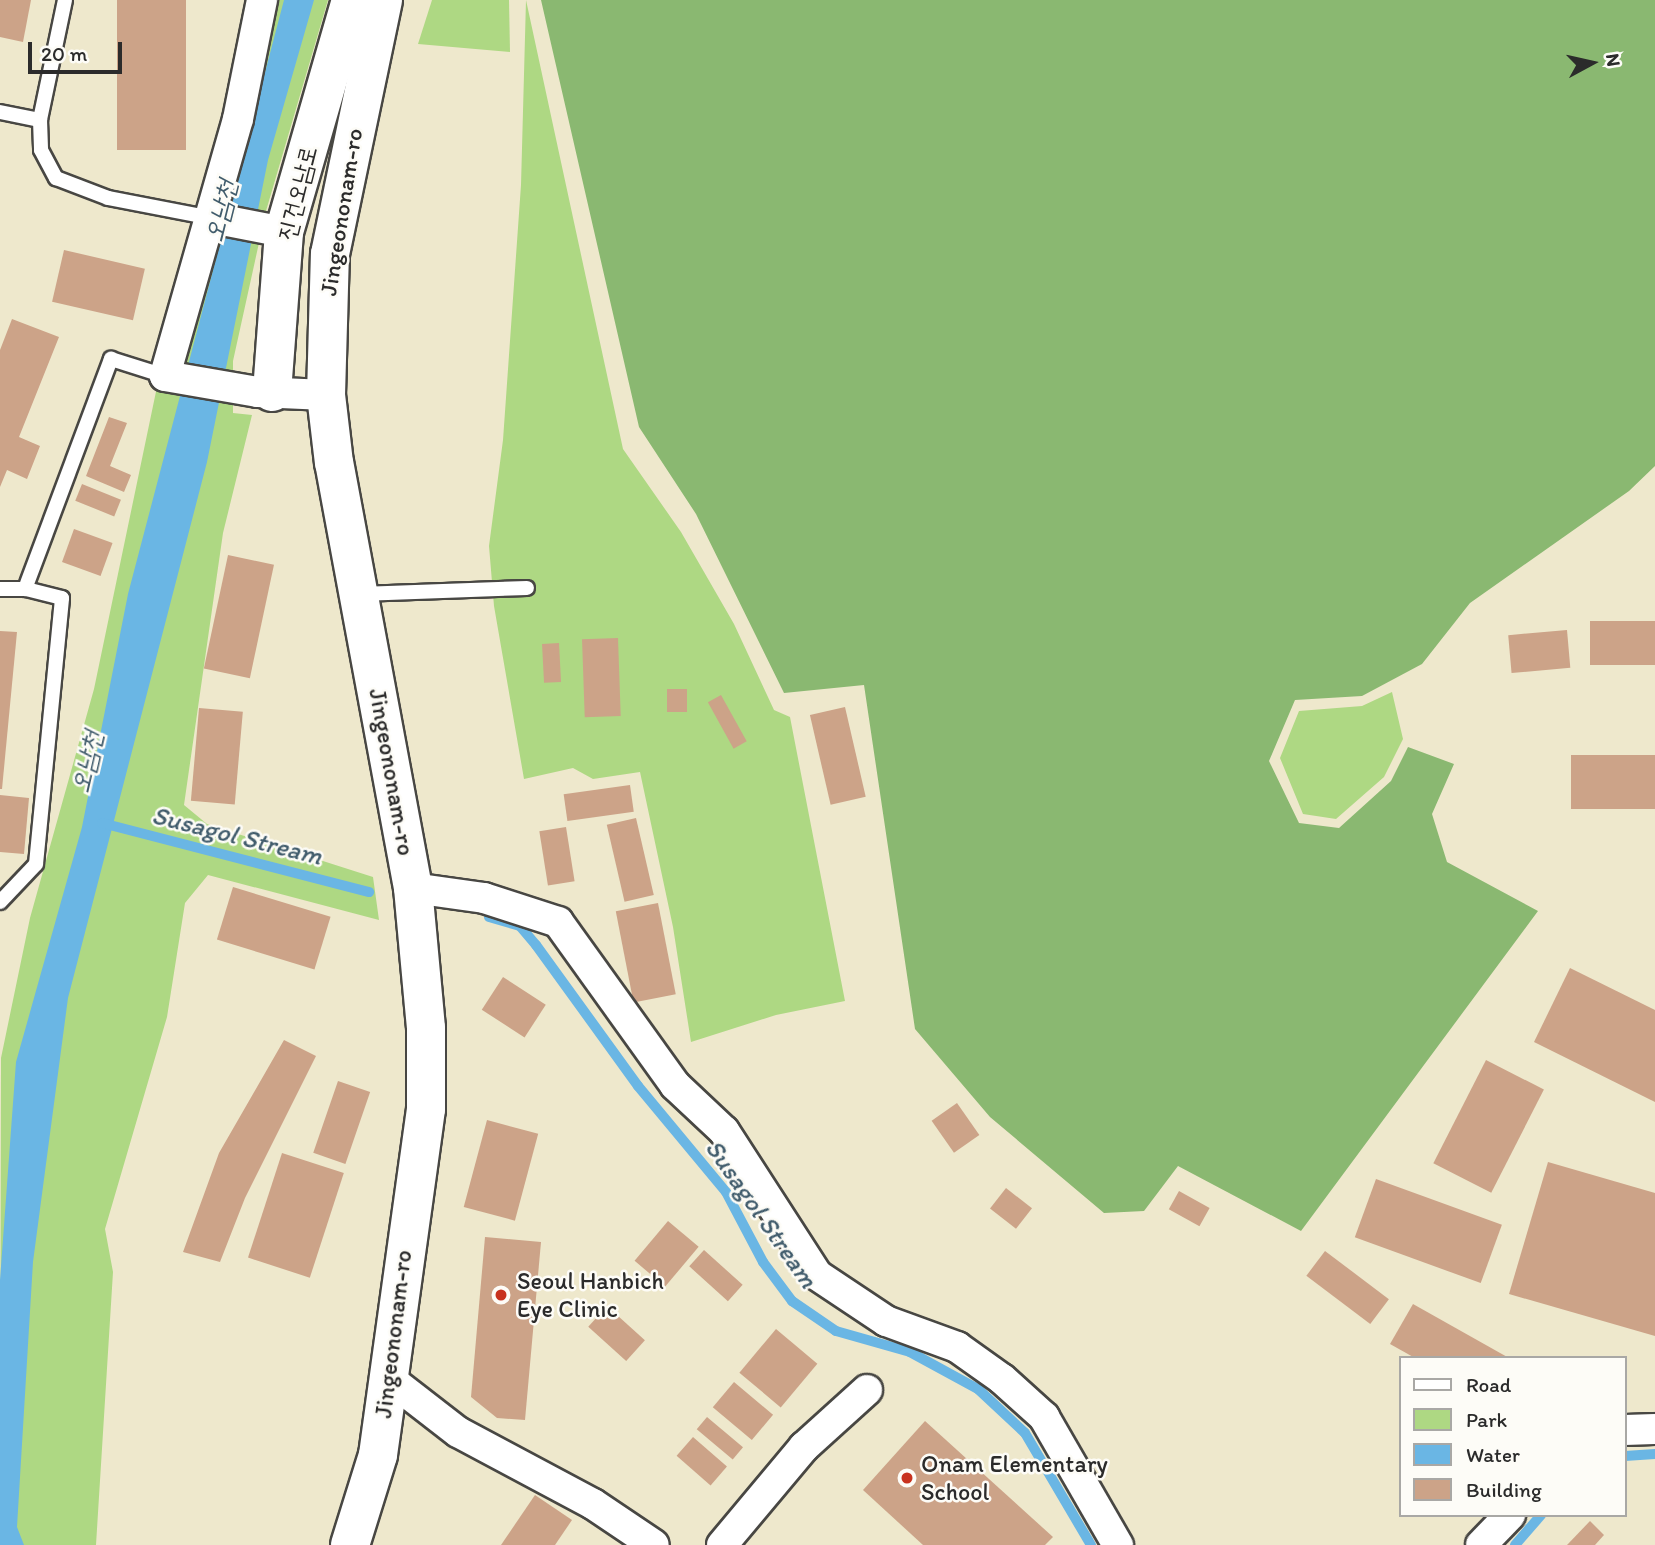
<!DOCTYPE html>
<meta charset="utf-8">
<style>
body{margin:0}
#map{position:relative;width:1655px;height:1545px;overflow:hidden;background:#eee8cc;font-family:Itim,"Poor Story",sans-serif}
div>[style]{position:absolute}
.green>*{inset:0;background:#aed883}
.forest>*{inset:0;background:#8ab871}
.water>*{inset:0;background:#6ab6e4}
.stream>*{height:10px;margin:-5px;padding:0 5px;transform-origin:5px;border-radius:5px;background:#6ab6e4}
.building>*{inset:0;background:#cca388;transform-origin:0 0}
.roads{filter:drop-shadow(2px 0 #484743) drop-shadow(-2px 0 #484743) drop-shadow(0 2px #484743) drop-shadow(0 -2px #484743)}
.lane>*{height:14px;margin:-7px;padding:0 7px;transform-origin:7px;border-radius:7px;background:#fff}
.street>*{height:30px;margin:-15px;padding:0 15px;transform-origin:15px;border-radius:15px;background:#fff}
.secondary>*{height:38px;margin:-19px;padding:0 19px;transform-origin:19px;border-radius:19px;background:#fff}
.dots>*{width:19px;height:19px;translate:-50% -50%;box-sizing:border-box;border:4px solid #fdfcf7;border-radius:50%}
span{translate:-50% -50%;white-space:nowrap;text-align:center;line-height:1.15;-webkit-text-stroke:5px #fdfcf7;paint-order:stroke}
.street-label{font-size:24px;color:#2b2b2b}
.poi-label{font-size:24px;color:#2b2b2b}
.left{translate:0 -50%;text-align:left}
.water-label{font-size:26px;color:#415c6c;font-style:italic}
.legend{position:absolute;left:1399px;top:1356px;width:228px;height:161px;box-sizing:border-box;background:#fdfcf7;border:2px solid #a9a8a5;margin:0;padding:9px 12px;list-style:none;font-size:21px;color:#2b2b2b}
.legend li{display:flex;align-items:center;gap:14px;height:35px}
.legend b{width:35px;border:2px solid #a9a8a5}
.north{position:absolute;left:1557px;top:28px;width:70px;height:70px;-webkit-text-stroke:5px #fdfcf7;paint-order:stroke;rotate:82deg;font-size:19px;font-weight:700;line-height:28px;text-align:center;color:#2b2b2b}
.north::after{content:'';display:block;margin:auto;width:24px;height:32px;background:#2b2b2b;clip-path:polygon(50% 0,100% 100%,50% 72%,0 100%)}
.scale{position:absolute;left:28px;top:42px;width:94px;height:32px;box-sizing:border-box;border:4px solid #2b2b2b;border-top:0;padding-left:9px;font-size:21px;line-height:24px;white-space:nowrap;color:#2b2b2b;-webkit-text-stroke:5px #fdfcf7;paint-order:stroke}
</style>
<div id="map">
<div class="green">
<div style="clip-path:polygon(260px 0,328px 0,266px 211px,233px 361px,233px 413px,252px 415px,223px 533px,184px 805px,207px 824px,373px 877px,379px 920px,208px 875px,185px 903px,167px 1017px,105px 1229px,113px 1272px,96px 1545px,0 1545px,1px 1058px,30px 918px,94px 689px,158px 382px)"></div>
<div style="clip-path:polygon(432px 0,509px 0,510px 52px,418px 44px)"></div>
<div style="clip-path:polygon(526px 0,623px 449px,681px 532px,734px 624px,774px 710px,790px 717px,845px 1001px,776px 1015px,691px 1042px,673px 927px,640px 772px,593px 779px,573px 768px,524px 779px,494px 606px,489px 546px,503px 440px,521px 185px)"></div>
<div style="clip-path:polygon(1392px 692px,1403px 739px,1384px 777px,1336px 819px,1303px 814px,1280px 758px,1299px 711px,1362px 706px)"></div>
</div>
<div class="forest">
<div style="clip-path:polygon(541px 0,1655px 0,1655px 466px,1629px 491px,1470px 603px,1422px 664px,1362px 696px,1295px 700px,1269px 761px,1299px 823px,1339px 828px,1391px 781px,1408px 747px,1454px 764px,1432px 814px,1447px 862px,1538px 911px,1301px 1231px,1178px 1166px,1144px 1211px,1104px 1213px,990px 1117px,915px 1029px,864px 685px,784px 693px,696px 514px,639px 427px)"></div>
</div>
<div class="water">
<div style="clip-path:polygon(284px 0,314px 0,268px 160px,207px 462px,68px 998px,33px 1262px,17px 1527px,24px 1545px,0 1545px,0 1280px,16px 1062px,82px 827px,128px 594px)"></div>
</div>
<div class="stream">
<div style="left:102px;top:823px;width:276px;rotate:14.5deg"></div>
<div style="left:489px;top:917px;width:32px;rotate:16deg"></div>
<div style="left:520px;top:926px;width:25px;rotate:50deg"></div>
<div style="left:536px;top:945px;width:174px;rotate:54.1deg"></div>
<div style="left:638px;top:1086px;width:138px;rotate:50.3deg"></div>
<div style="left:726px;top:1192px;width:79px;rotate:62.1deg"></div>
<div style="left:763px;top:1262px;width:49px;rotate:53.4deg"></div>
<div style="left:792px;top:1301px;width:53px;rotate:34.3deg"></div>
<div style="left:836px;top:1331px;width:77px;rotate:15.8deg"></div>
<div style="left:910px;top:1352px;width:77px;rotate:28.6deg"></div>
<div style="left:978px;top:1389px;width:64px;rotate:43.1deg"></div>
<div style="left:1025px;top:1433px;width:130px;rotate:59.5deg"></div>
<div style="left:1625px;top:1456px;width:30px;rotate:-4deg"></div>
<div style="left:1515px;top:1545px;width:40px;rotate:-49deg"></div>
</div>
<div class="building">
<div style="clip-path:polygon(0 0,31px 0,23px 42px,0 37px)"></div>
<div style="left:117px;top:0;width:69px;height:150px"></div>
<div style="left:64px;top:250px;width:83px;height:53px;rotate:13deg"></div>
<div style="clip-path:polygon(12px 319px,59px 337px,19px 437px,40px 446px,27px 479px,7px 470px,0 487px,0 350px)"></div>
<div style="clip-path:polygon(109px 417px,127px 423px,110px 466px,131px 475px,124px 492px,86px 476px)"></div>
<div style="left:82px;top:484px;width:42px;height:18px;rotate:22deg"></div>
<div style="left:74px;top:529px;width:41px;height:35px;rotate:20deg"></div>
<div style="left:228px;top:555px;width:47px;height:116px;rotate:12deg"></div>
<div style="left:1655px;top:621px;width:44px;height:65px;rotate:90deg"></div>
<div style="left:1567px;top:630px;width:38px;height:59px;rotate:85deg"></div>
<div style="clip-path:polygon(0 631px,17px 632px,2px 789px,0 789px)"></div>
<div style="left:618px;top:638px;width:78px;height:36px;rotate:88deg"></div>
<div style="left:559px;top:643px;width:39px;height:17px;rotate:87deg"></div>
<div style="left:667px;top:689px;width:20px;height:23px"></div>
<div style="left:721px;top:695px;width:53px;height:15px;rotate:61deg"></div>
<div style="left:845px;top:707px;width:92px;height:36px;rotate:77deg"></div>
<div style="left:199px;top:708px;width:44px;height:93px;rotate:5deg"></div>
<div style="left:1571px;top:755px;width:84px;height:54px"></div>
<div style="left:630px;top:785px;width:27px;height:67px;rotate:82deg"></div>
<div style="clip-path:polygon(0 795px,29px 798px,24px 854px,0 852px)"></div>
<div style="left:636px;top:818px;width:79px;height:30px;rotate:77deg"></div>
<div style="left:566px;top:827px;width:55px;height:27px;rotate:81deg"></div>
<div style="left:233px;top:887px;width:102px;height:55px;rotate:17deg"></div>
<div style="left:658px;top:903px;width:93px;height:43px;rotate:79deg"></div>
<div style="clip-path:polygon(1570px 968px,1655px 1010px,1655px 1102px,1534px 1042px)"></div>
<div style="left:503px;top:977px;width:51px;height:39px;rotate:33deg"></div>
<div style="clip-path:polygon(284px 1040px,316px 1056px,245px 1198px,220px 1262px,183px 1252px,219px 1153px)"></div>
<div style="left:1486px;top:1060px;width:65px;height:116px;rotate:27deg"></div>
<div style="left:338px;top:1081px;width:34px;height:76px;rotate:19deg"></div>
<div style="left:957px;top:1103px;width:39px;height:31px;rotate:55deg"></div>
<div style="left:487px;top:1120px;width:53px;height:90px;rotate:15deg"></div>
<div style="left:282px;top:1153px;width:65px;height:110px;rotate:18deg"></div>
<div style="clip-path:polygon(1548px 1162px,1655px 1193px,1655px 1336px,1509px 1294px)"></div>
<div style="left:1376px;top:1179px;width:134px;height:62px;rotate:20deg"></div>
<div style="left:1006px;top:1188px;width:33px;height:26px;rotate:38deg"></div>
<div style="left:1179px;top:1191px;width:35px;height:21px;rotate:29deg"></div>
<div style="left:668px;top:1221px;width:40px;height:52px;rotate:40deg"></div>
<div style="clip-path:polygon(485px 1237px,541px 1242px,525px 1420px,497px 1418px,471px 1397px)"></div>
<div style="left:704px;top:1250px;width:52px;height:22px;rotate:42deg"></div>
<div style="left:1325px;top:1251px;width:80px;height:31px;rotate:37deg"></div>
<div style="clip-path:polygon(1413px 1304px,1509px 1358px,1415px 1358px,1390px 1344px)"></div>
<div style="left:607px;top:1306px;width:51px;height:28px;rotate:42deg"></div>
<div style="left:776px;top:1329px;width:54px;height:57px;rotate:40deg"></div>
<div style="left:734px;top:1382px;width:51px;height:33px;rotate:40deg"></div>
<div style="left:707px;top:1417px;width:47px;height:16px;rotate:40deg"></div>
<div style="clip-path:polygon(925px 1421px,1053px 1537px,1045px 1545px,923px 1545px,863px 1490px)"></div>
<div style="left:693px;top:1437px;width:45px;height:25px;rotate:41deg"></div>
<div style="clip-path:polygon(535px 1495px,572px 1520px,555px 1545px,501px 1545px)"></div>
<div style="clip-path:polygon(1590px 1521px,1604px 1535px,1595px 1545px,1567px 1545px)"></div>
</div>
<div class="roads">
<div class="lane">
<div style="left:65px;top:0;width:123px;rotate:101.8deg"></div>
<div style="left:40px;top:120px;width:30px;rotate:88deg"></div>
<div style="left:41px;top:150px;width:32px;rotate:62deg"></div>
<div style="left:56px;top:178px;width:56px;rotate:21deg"></div>
<div style="left:108px;top:198px;width:106px;rotate:10.9deg"></div>
<div style="left:0;top:112px;width:41px;rotate:11.3deg"></div>
<div style="left:0;top:589px;width:25px"></div>
<div style="left:360px;top:594px;width:167px;rotate:-2.1deg"></div>
<div style="left:0;top:902px;width:52px;rotate:-46.5deg"></div>
<div style="left:36px;top:864px;width:267px;rotate:-84.4deg"></div>
<div style="left:62px;top:598px;width:38px;rotate:-166deg"></div>
<div style="left:25px;top:589px;width:246px;rotate:-69.5deg"></div>
<div style="left:111px;top:359px;width:57px;rotate:17.5deg"></div>
</div>
<div class="street">
<div style="left:262px;top:0;width:121px;rotate:101.4deg"></div>
<div style="left:238px;top:119px;width:267px;rotate:105.9deg"></div>
<div style="left:165px;top:376px;width:94px;rotate:9.8deg"></div>
<div style="left:258px;top:392px;width:68px;rotate:2.5deg"></div>
<div style="left:212px;top:218px;width:73px;rotate:11deg"></div>
<div style="left:413px;top:888px;width:72px;rotate:8deg"></div>
<div style="left:484px;top:898px;width:78px;rotate:18deg"></div>
<div style="left:558px;top:922px;width:201px;rotate:54.3deg"></div>
<div style="left:675px;top:1085px;width:67px;rotate:43.2deg"></div>
<div style="left:724px;top:1131px;width:171px;rotate:57.1deg"></div>
<div style="left:817px;top:1275px;width:83px;rotate:33.7deg"></div>
<div style="left:886px;top:1321px;width:76px;rotate:20.1deg"></div>
<div style="left:957px;top:1347px;width:55px;rotate:35.4deg"></div>
<div style="left:1002px;top:1379px;width:57px;rotate:42.1deg"></div>
<div style="left:1044px;top:1417px;width:148px;rotate:60deg"></div>
<div style="left:387px;top:1377px;width:90px;rotate:37.8deg"></div>
<div style="left:458px;top:1432px;width:153px;rotate:28.1deg"></div>
<div style="left:593px;top:1504px;width:73px;rotate:33.9deg"></div>
<div style="left:1625px;top:1430px;width:30px;rotate:-2deg"></div>
<div style="left:722px;top:1545px;width:128px;rotate:-50.1deg"></div>
<div style="left:804px;top:1447px;width:85px;rotate:-42.1deg"></div>
<div style="left:1481px;top:1545px;width:42px;rotate:-46deg"></div>
</div>
<div class="secondary">
<div style="left:272px;top:392px;width:160px;rotate:-85.7deg"></div>
<div style="left:284px;top:232px;width:241px;rotate:-73.9deg"></div>
<div style="left:350px;top:1545px;width:94px;rotate:-72.7deg"></div>
<div style="left:378px;top:1455px;width:349px;rotate:-82.1deg"></div>
<div style="left:426px;top:1109px;width:81px;rotate:-90deg"></div>
<div style="left:426px;top:1028px;width:141px;rotate:-95.3deg"></div>
<div style="left:413px;top:888px;width:432px;rotate:-100.5deg"></div>
<div style="left:334px;top:463px;width:68px;rotate:-96.7deg"></div>
<div style="left:326px;top:395px;width:141px;rotate:-88.4deg"></div>
<div style="left:330px;top:254px;width:259px;rotate:-78.2deg"></div>
</div>
</div>
<div class="dots">
<div style="left:501px;top:1295px;background:#c8321e"></div>
<div style="left:907px;top:1478px;background:#c8321e"></div>
</div>
<div class="street-label">
<span style="left:297px;top:193px;rotate:-76deg">진건오남로</span>
<span style="left:341px;top:212px;rotate:-81deg">Jingeononam-ro</span>
<span style="left:392px;top:772px;rotate:80deg">Jingeononam-ro</span>
<span style="left:393px;top:1334px;rotate:-83deg">Jingeononam-ro</span>
</div>
<div class="poi-label">
<span class="left" style="left:517px;top:1295px">Seoul Hanbich<br>Eye Clinic</span>
<span class="left" style="left:921px;top:1478px">Onam Elementary<br>School</span>
</div>
<div class="water-label">
<span style="left:221px;top:211px;rotate:-76deg">오남천</span>
<span style="left:87px;top:762px;rotate:-77deg">오남천</span>
<span style="left:237px;top:836px;rotate:14deg">Susagol Stream</span>
<span style="left:761px;top:1214px;rotate:55deg">Susagol Stream</span>
</div>
<ul class="legend">
<li><b style="height:9px;background:#fff"></b>Road</li>
<li><b style="height:19px;background:#aed883"></b>Park</li>
<li><b style="height:19px;background:#6ab6e4"></b>Water</li>
<li><b style="height:19px;background:#cca388"></b>Building</li>
</ul>
<div class="north">N</div>
<div class="scale">20 m</div>
</div>
